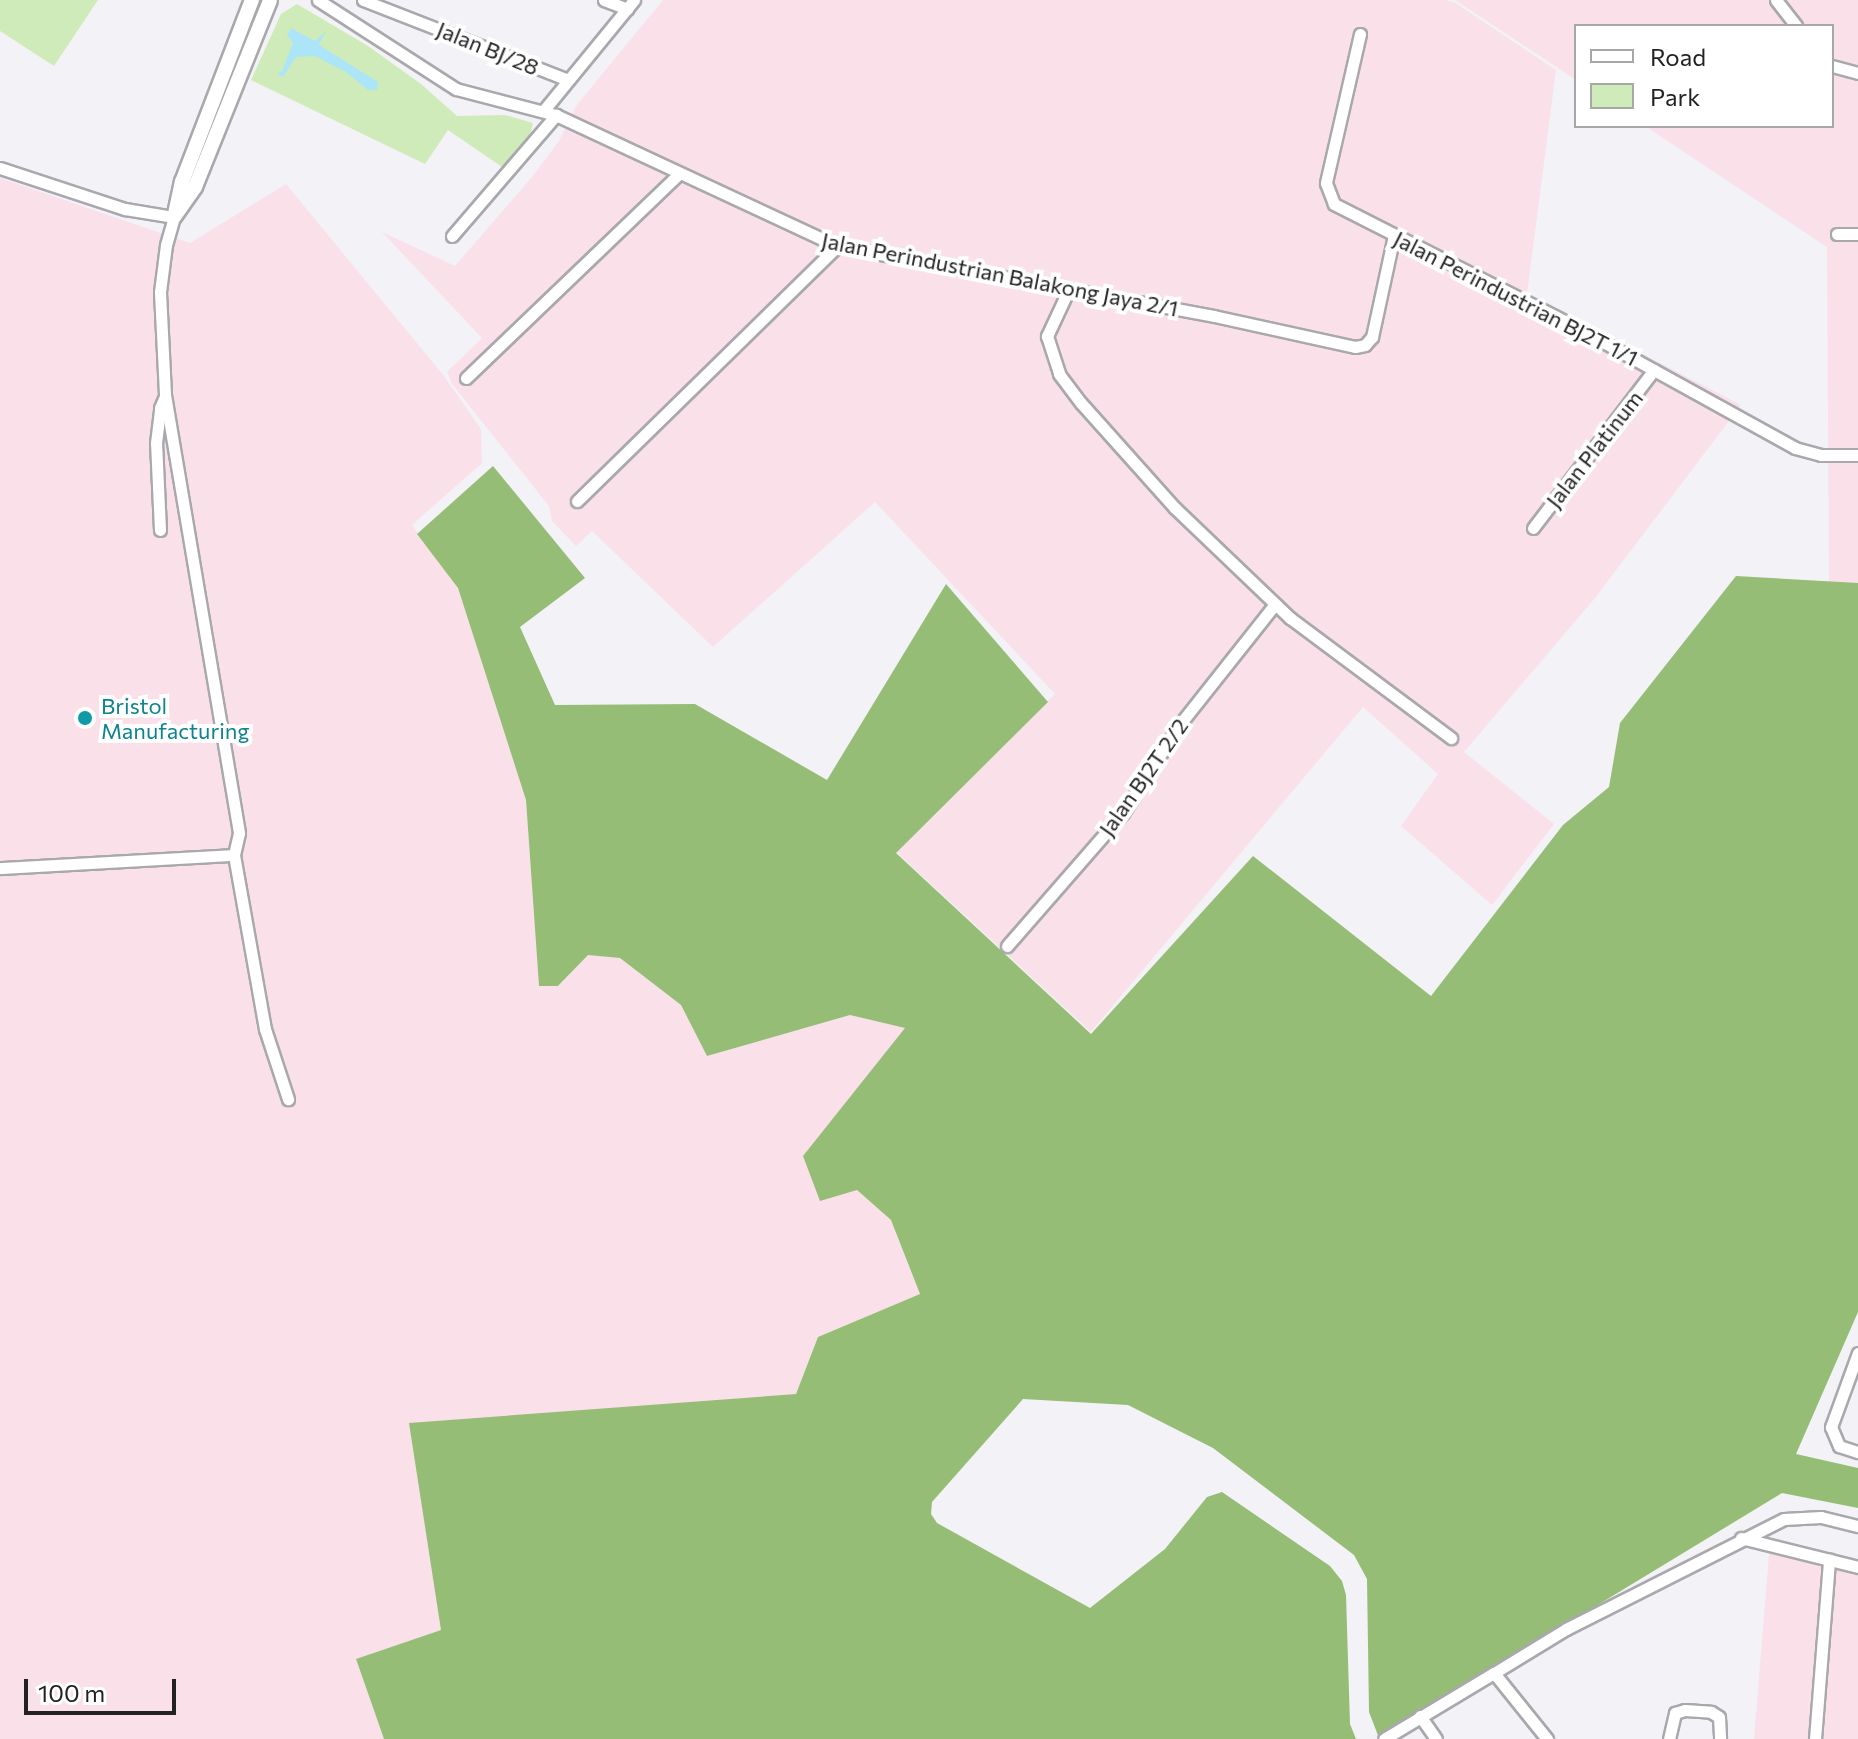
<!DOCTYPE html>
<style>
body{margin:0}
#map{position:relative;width:1858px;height:1739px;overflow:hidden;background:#f2f2f7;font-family:Commissioner,sans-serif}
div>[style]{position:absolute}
.industrial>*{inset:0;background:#fae1e9}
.green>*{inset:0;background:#cfebb9}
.forest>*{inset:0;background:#96bd76}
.water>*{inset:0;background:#ade5f8}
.roads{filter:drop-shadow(2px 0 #a8a8ad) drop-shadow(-2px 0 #a8a8ad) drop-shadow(0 2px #a8a8ad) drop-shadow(0 -2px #a8a8ad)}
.minor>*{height:11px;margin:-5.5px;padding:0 5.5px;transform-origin:5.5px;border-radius:5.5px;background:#fff}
.tertiary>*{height:14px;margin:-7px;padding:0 7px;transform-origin:7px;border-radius:7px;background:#fff}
.dots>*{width:22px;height:22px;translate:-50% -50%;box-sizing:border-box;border:4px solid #fff;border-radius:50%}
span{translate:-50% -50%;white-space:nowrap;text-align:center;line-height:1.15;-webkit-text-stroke:8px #fff;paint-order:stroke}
.street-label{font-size:22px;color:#222224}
.culture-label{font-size:22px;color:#0d838f}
.left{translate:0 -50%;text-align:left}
.legend{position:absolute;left:1574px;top:24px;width:260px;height:104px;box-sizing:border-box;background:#fff;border:2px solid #a7a7a7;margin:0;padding:10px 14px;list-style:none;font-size:24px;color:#222224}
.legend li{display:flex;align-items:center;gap:16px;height:40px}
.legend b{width:40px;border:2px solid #a7a7a7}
.scale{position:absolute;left:24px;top:1679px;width:152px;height:36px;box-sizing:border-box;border:4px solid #222224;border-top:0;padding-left:10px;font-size:24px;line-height:28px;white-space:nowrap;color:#222224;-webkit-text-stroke:6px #fff;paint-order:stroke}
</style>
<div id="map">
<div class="industrial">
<div style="clip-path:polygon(663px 0,1445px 0,1454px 2px,1556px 70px,1527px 294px,1741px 405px,1595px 598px,1464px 752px,1554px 824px,1492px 905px,1401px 826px,1438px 774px,1363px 707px,1091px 1032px,893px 849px,1055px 694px,875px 502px,713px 647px,592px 531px,576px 546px,552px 521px,549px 506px,452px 384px,447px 372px,482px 338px,382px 232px,455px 266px,532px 177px,559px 141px,576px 106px)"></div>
<div style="clip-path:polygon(1455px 0,1858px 0,1858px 583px,1829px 583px,1827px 247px,1645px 126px,1832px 126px,1832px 26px,1576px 26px,1576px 80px)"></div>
<div style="clip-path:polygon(0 178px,190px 243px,286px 184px,444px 376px,481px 429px,482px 463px,412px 525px,458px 588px,526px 800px,539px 986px,559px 986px,588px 954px,620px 958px,681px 1005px,707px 1056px,850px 1015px,906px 1028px,857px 1190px,891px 1220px,920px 1294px,818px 1337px,796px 1394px,724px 1400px,441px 1630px,356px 1659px,384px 1739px,0 1739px)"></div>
<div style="clip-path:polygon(1770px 1542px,1858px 1561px,1858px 1739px,1754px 1739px)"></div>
</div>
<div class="green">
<div style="clip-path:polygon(0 0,98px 0,54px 66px,0 31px)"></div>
<div style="clip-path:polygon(297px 4px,368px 46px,421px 84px,457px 116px,505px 115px,533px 123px,531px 132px,505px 169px,448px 130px,425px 164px,251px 80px,281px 14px)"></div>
</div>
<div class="forest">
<div style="clip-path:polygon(493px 466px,585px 578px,520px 627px,555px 705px,695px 704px,827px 780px,946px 584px,1048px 702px,896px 853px,1091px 1034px,1253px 856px,1431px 996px,1563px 825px,1609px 787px,1620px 723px,1736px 576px,1858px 583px,1858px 1312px,1796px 1454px,1858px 1468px,1858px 1508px,1782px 1493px,1379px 1738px,1369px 1712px,1367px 1579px,1354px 1555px,1213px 1448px,1128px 1405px,1023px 1399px,932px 1502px,931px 1514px,937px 1523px,1090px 1608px,1165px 1549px,1207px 1497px,1222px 1492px,1330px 1566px,1342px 1581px,1346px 1595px,1350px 1724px,1356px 1739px,384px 1739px,356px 1659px,441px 1630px,409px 1423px,796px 1394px,818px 1337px,920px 1294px,891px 1220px,857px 1190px,820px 1201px,803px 1156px,905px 1028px,850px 1015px,707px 1056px,681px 1005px,620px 958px,588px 955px,558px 986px,539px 986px,526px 800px,458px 588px,417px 534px)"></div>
</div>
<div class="water">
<div style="clip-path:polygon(291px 28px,315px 41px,326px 31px,319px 45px,378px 82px,377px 90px,368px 90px,346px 72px,315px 56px,296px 57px,283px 77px,277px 74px,282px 71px,293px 43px,287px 35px)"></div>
</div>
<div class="roads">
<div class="minor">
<div style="left:318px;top:0;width:164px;rotate:32.8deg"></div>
<div style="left:456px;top:89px;width:103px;rotate:14.6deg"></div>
<div style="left:556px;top:115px;width:310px;rotate:25deg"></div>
<div style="left:837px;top:246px;width:383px;rotate:10.5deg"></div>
<div style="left:1214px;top:316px;width:144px;rotate:12.4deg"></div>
<div style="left:1355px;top:347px;width:10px;rotate:-11deg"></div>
<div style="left:1365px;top:345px;width:11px;rotate:-49deg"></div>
<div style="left:1372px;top:337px;width:104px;rotate:-77.8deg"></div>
<div style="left:363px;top:0;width:220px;rotate:21.3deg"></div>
<div style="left:604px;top:0;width:25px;rotate:21deg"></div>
<div style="left:1776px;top:0;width:33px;rotate:52deg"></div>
<div style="left:1360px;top:34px;width:153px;rotate:102.9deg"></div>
<div style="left:1326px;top:183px;width:22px;rotate:69deg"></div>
<div style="left:1334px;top:204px;width:261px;rotate:26.9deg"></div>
<div style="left:1567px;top:322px;width:260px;rotate:28.9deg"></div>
<div style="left:1795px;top:448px;width:27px;rotate:15deg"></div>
<div style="left:1821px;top:455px;width:37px"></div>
<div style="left:1832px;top:66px;width:27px;rotate:15deg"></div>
<div style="left:544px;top:110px;width:142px;rotate:-50.7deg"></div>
<div style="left:0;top:168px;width:132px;rotate:18.2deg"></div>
<div style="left:125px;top:209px;width:50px;rotate:9.3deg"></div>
<div style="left:174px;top:217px;width:29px;rotate:106deg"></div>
<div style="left:166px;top:245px;width:47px;rotate:97.3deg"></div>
<div style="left:160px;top:292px;width:103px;rotate:87.2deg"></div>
<div style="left:165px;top:395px;width:444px;rotate:80.4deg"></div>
<div style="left:239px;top:833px;width:23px;rotate:103deg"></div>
<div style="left:234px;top:855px;width:177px;rotate:79.9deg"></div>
<div style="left:265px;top:1029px;width:74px;rotate:71.8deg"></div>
<div style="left:1837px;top:234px;width:21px"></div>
<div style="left:452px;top:236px;width:160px;rotate:-49.3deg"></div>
<div style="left:1068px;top:291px;width:50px;rotate:115deg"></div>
<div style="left:1047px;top:336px;width:40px;rotate:72deg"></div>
<div style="left:1059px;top:374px;width:36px;rotate:53deg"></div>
<div style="left:1081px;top:403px;width:141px;rotate:48.2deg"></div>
<div style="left:1175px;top:508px;width:159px;rotate:43.7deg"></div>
<div style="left:1290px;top:618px;width:201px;rotate:36.7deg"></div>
<div style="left:466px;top:378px;width:296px;rotate:-43.8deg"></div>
<div style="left:577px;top:501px;width:364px;rotate:-44.4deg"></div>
<div style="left:1533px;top:528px;width:199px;rotate:-52.6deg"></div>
<div style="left:160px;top:530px;width:87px;rotate:-92.6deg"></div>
<div style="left:156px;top:443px;width:35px;rotate:-83deg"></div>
<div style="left:160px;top:408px;width:13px;rotate:-67deg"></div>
<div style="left:0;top:868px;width:234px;rotate:-3.2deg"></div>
<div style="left:1007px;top:946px;width:176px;rotate:-48.9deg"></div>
<div style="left:1123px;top:813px;width:106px;rotate:-57.4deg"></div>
<div style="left:1180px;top:724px;width:153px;rotate:-51.6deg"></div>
<div style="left:1858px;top:1353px;width:79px;rotate:110deg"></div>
<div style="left:1831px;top:1427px;width:21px;rotate:67deg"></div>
<div style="left:1839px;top:1446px;width:20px;rotate:18deg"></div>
<div style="left:1741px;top:1538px;width:121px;rotate:13.9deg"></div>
<div style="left:1494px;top:1673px;width:84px;rotate:-31.4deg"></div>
<div style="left:1566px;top:1629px;width:244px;rotate:-26.8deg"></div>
<div style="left:1784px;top:1519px;width:37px;rotate:-3deg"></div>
<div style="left:1821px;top:1517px;width:38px;rotate:14deg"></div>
<div style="left:1420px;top:1716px;width:28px;rotate:55deg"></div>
<div style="left:1384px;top:1739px;width:128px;rotate:-31deg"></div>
<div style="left:1494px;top:1673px;width:85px;rotate:51.2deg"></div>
<div style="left:1669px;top:1739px;width:27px;rotate:-77deg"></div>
<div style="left:1675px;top:1713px;width:10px;rotate:-17deg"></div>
<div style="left:1685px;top:1710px;width:26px;rotate:4deg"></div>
<div style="left:1711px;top:1712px;width:9px;rotate:32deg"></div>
<div style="left:1719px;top:1717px;width:22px;rotate:87deg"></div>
<div style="left:1815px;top:1739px;width:180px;rotate:-85.5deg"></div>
</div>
<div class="tertiary">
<div style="left:175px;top:214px;width:33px;rotate:-78deg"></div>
<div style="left:182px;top:182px;width:195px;rotate:-69deg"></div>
<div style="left:174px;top:217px;width:37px;rotate:-55deg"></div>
<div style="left:195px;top:187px;width:201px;rotate:-68.1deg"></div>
</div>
</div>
<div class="dots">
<div style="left:85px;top:718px;background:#0f9aa8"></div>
</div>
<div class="street-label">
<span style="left:488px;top:48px;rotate:22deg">Jalan BJ/28</span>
<span style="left:1000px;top:274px;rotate:11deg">Jalan Perindustrian Balakong Jaya 2/1</span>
<span style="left:1516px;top:298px;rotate:27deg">Jalan Perindustrian BJ2T 1/1</span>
<span style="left:1594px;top:449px;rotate:-52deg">Jalan Platinum</span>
<span style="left:1143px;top:777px;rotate:-55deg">Jalan BJ2T 2/2</span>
</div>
<div class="culture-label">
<span class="left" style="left:101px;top:718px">Bristol<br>Manufacturing</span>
</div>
<ul class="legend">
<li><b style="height:10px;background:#fff"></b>Road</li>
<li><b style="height:22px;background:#cfebb9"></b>Park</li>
</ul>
<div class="scale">100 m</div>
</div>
